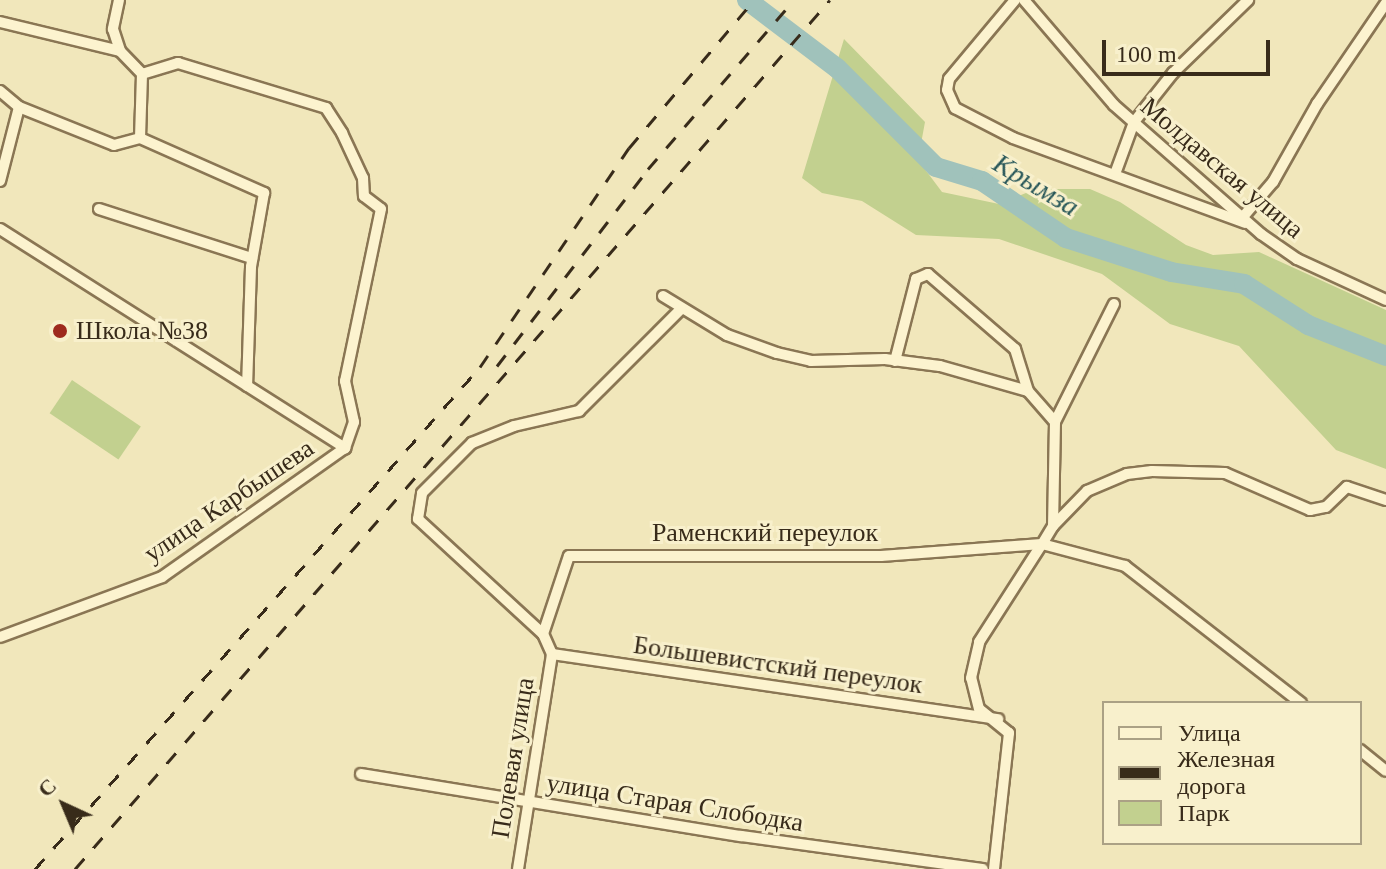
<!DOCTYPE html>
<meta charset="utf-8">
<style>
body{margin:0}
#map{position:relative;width:1386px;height:869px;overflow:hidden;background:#f1e7bb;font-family:"Times New Roman",serif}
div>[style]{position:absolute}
.green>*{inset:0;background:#c2d08f;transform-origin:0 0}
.river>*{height:20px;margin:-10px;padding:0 10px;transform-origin:10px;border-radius:10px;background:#a0c2bb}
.roads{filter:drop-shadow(2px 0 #8a7654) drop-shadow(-2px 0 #8a7654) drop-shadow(0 2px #8a7654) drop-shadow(0 -2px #8a7654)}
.minor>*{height:10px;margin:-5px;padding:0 5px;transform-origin:5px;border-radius:5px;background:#fcf3cf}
.rail>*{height:3px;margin-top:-1.5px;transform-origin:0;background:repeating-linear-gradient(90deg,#382b1a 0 14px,transparent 0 28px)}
.dots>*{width:22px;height:22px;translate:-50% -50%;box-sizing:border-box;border:4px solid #f8f0cc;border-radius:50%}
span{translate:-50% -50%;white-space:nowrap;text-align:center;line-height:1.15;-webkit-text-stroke:6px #f8f0cc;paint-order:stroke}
.street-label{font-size:26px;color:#382b1a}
.poi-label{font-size:26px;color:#382b1a}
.left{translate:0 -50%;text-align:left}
.water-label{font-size:28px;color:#285759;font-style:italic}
.legend{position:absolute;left:1102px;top:701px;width:260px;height:144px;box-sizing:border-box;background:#f8f0cc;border:2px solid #aba185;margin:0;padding:10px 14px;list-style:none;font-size:24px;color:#382b1a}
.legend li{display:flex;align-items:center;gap:16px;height:40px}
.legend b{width:40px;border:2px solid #aba185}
.north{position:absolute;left:24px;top:765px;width:80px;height:80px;-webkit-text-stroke:6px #f8f0cc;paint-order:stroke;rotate:316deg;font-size:22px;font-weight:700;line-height:32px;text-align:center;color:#382b1a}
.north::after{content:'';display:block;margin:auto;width:28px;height:36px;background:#382b1a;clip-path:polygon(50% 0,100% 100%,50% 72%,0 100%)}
.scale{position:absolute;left:1102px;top:40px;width:168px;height:36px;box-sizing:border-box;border:4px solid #382b1a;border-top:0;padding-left:10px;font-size:24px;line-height:28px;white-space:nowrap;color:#382b1a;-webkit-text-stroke:6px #f8f0cc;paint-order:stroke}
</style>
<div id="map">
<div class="green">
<div style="clip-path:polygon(844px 39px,925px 122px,918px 160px,942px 192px,999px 204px,1036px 189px,1090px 189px,1120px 202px,1186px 245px,1213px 255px,1259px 252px,1386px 310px,1386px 469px,1336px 450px,1239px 346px,1170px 324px,1102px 274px,999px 239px,916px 235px,862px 201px,822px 193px,802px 178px)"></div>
<div style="left:72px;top:380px;width:83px;height:40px;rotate:34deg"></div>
</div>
<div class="river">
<div style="left:747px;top:0;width:113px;rotate:37.1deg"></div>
<div style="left:837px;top:68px;width:140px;rotate:45deg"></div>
<div style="left:936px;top:167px;width:48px;rotate:16.9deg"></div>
<div style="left:982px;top:181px;width:102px;rotate:34.2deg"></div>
<div style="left:1066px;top:238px;width:110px;rotate:17.9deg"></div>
<div style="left:1171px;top:272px;width:74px;rotate:9.3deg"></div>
<div style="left:1244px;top:284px;width:76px;rotate:32.6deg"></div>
<div style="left:1308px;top:325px;width:84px;rotate:21.7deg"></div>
</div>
<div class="roads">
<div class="minor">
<div style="left:119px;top:0;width:30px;rotate:102deg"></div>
<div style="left:113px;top:29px;width:23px;rotate:72deg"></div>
<div style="left:120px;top:51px;width:32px;rotate:46deg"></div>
<div style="left:1015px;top:0;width:103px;rotate:129.9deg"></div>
<div style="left:949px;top:79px;width:11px;rotate:100deg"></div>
<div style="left:947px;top:90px;width:20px;rotate:66deg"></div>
<div style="left:955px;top:108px;width:65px;rotate:27.3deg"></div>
<div style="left:1013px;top:138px;width:247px;rotate:20.1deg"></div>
<div style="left:1024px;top:0;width:138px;rotate:49.4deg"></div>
<div style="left:1114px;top:105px;width:196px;rotate:41.3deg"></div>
<div style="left:1261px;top:234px;width:44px;rotate:34.8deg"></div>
<div style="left:1297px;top:259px;width:98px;rotate:24.7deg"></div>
<div style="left:0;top:22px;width:123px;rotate:13.6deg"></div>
<div style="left:142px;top:74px;width:38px;rotate:-17deg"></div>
<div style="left:178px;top:63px;width:155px;rotate:16.9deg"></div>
<div style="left:326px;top:108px;width:30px;rotate:57deg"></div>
<div style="left:342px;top:133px;width:50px;rotate:65deg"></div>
<div style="left:363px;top:178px;width:18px;rotate:87deg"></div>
<div style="left:364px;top:196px;width:21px;rotate:37deg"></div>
<div style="left:381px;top:209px;width:176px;rotate:101.8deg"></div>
<div style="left:345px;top:381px;width:42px;rotate:77.6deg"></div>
<div style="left:354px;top:422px;width:28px;rotate:109deg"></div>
<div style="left:0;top:91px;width:25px;rotate:40deg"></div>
<div style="left:19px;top:107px;width:102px;rotate:21.8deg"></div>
<div style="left:114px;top:145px;width:27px;rotate:-15deg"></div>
<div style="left:140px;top:138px;width:136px;rotate:23.9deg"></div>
<div style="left:264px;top:193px;width:75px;rotate:100deg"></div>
<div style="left:251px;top:267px;width:119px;rotate:91.9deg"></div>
<div style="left:140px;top:138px;width:64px;rotate:-88.2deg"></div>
<div style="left:1115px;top:174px;width:55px;rotate:-69.9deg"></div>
<div style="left:1134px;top:122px;width:63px;rotate:-51.5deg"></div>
<div style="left:1173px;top:73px;width:105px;rotate:-44.2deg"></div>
<div style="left:0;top:181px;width:76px;rotate:-75.6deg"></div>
<div style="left:99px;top:209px;width:161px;rotate:17.8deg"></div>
<div style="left:1242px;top:218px;width:48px;rotate:-49.3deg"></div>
<div style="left:1273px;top:182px;width:90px;rotate:-60.6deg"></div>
<div style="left:1317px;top:104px;width:122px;rotate:-55.7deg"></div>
<div style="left:0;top:229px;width:409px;rotate:32.4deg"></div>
<div style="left:663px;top:296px;width:75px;rotate:31.4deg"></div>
<div style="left:727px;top:335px;width:53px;rotate:19.8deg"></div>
<div style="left:777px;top:353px;width:35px;rotate:13deg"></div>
<div style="left:811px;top:361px;width:74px;rotate:-1.5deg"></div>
<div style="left:885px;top:359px;width:55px;rotate:7.3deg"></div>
<div style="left:940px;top:366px;width:91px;rotate:15.9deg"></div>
<div style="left:1028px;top:391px;width:41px;rotate:48.9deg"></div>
<div style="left:1114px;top:304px;width:132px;rotate:116.6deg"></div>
<div style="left:1055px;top:422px;width:104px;rotate:91.1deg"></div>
<div style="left:1053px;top:526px;width:21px;rotate:121deg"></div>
<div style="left:1042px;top:544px;width:86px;rotate:14.8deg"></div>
<div style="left:1125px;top:566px;width:223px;rotate:37.9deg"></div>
<div style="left:895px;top:361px;width:85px;rotate:-75.6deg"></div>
<div style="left:916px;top:279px;width:13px;rotate:-23deg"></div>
<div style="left:928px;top:274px;width:115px;rotate:40.8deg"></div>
<div style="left:1015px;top:349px;width:44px;rotate:72.8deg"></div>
<div style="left:1053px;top:526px;width:49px;rotate:-45.8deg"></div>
<div style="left:1087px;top:491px;width:43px;rotate:-23deg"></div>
<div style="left:1127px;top:474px;width:25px;rotate:-7deg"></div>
<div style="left:1152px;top:471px;width:73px;rotate:1.6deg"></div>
<div style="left:1225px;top:473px;width:93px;rotate:23.5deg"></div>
<div style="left:1310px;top:510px;width:16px;rotate:-11deg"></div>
<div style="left:1326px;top:507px;width:29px;rotate:-44deg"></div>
<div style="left:1347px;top:487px;width:41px;rotate:18.4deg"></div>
<div style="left:543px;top:634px;width:82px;rotate:-71.6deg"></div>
<div style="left:569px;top:556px;width:312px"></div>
<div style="left:881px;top:556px;width:161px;rotate:-4.3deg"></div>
<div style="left:0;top:637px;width:173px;rotate:-20.3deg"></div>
<div style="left:162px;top:577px;width:224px;rotate:-35.2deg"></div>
<div style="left:552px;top:654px;width:22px;rotate:-114deg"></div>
<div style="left:543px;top:634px;width:170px;rotate:-137.4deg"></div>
<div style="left:418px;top:519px;width:26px;rotate:-81deg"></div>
<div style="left:422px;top:493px;width:71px;rotate:-45deg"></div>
<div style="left:472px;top:443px;width:45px;rotate:-22deg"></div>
<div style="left:514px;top:426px;width:67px;rotate:-13deg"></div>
<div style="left:579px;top:411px;width:144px;rotate:-45deg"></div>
<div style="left:552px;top:654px;width:451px;rotate:8.3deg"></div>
<div style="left:1360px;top:750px;width:33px;rotate:39deg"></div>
<div style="left:361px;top:774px;width:385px;rotate:9.3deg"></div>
<div style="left:741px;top:836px;width:244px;rotate:7.8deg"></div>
<div style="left:518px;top:869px;width:218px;rotate:-81deg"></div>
<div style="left:994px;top:869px;width:137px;rotate:-83.7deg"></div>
<div style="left:1009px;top:733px;width:38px;rotate:-141deg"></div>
<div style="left:979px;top:709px;width:32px;rotate:-104deg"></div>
<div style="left:971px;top:678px;width:37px;rotate:-77deg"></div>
<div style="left:979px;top:642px;width:117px;rotate:-57.3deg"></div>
</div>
</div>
<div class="rail">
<div style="left:497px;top:366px;width:248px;rotate:-52.5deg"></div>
<div style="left:648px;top:169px;width:223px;rotate:-49.2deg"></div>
<div style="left:35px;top:869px;width:671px;rotate:-48.44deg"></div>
<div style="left:480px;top:367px;width:265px;rotate:-55.8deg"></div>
<div style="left:629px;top:148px;width:194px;rotate:-49.8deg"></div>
<div style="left:75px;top:869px;width:1151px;rotate:-49.02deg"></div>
</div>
<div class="dots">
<div style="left:60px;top:331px;background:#9e2a1e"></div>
</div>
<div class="street-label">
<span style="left:1222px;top:168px;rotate:40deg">Молдавская улица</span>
<span style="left:229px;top:501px;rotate:-34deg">улица Карбышева</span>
<span style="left:765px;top:533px">Раменский переулок</span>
<span style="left:778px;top:665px;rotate:8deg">Большевистский переулок</span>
<span style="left:513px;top:758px;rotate:-81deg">Полевая улица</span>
<span style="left:675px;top:803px;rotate:9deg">улица Старая Слободка</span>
</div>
<div class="poi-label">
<span class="left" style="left:76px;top:331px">Школа №38</span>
</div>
<div class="water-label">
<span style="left:1036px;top:185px;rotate:31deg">Крымза</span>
</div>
<ul class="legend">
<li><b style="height:10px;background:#fcf3cf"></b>Улица</li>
<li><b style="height:10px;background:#382b1a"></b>Железная дорога</li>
<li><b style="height:22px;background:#c2d08f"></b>Парк</li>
</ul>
<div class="north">С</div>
<div class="scale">100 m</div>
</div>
